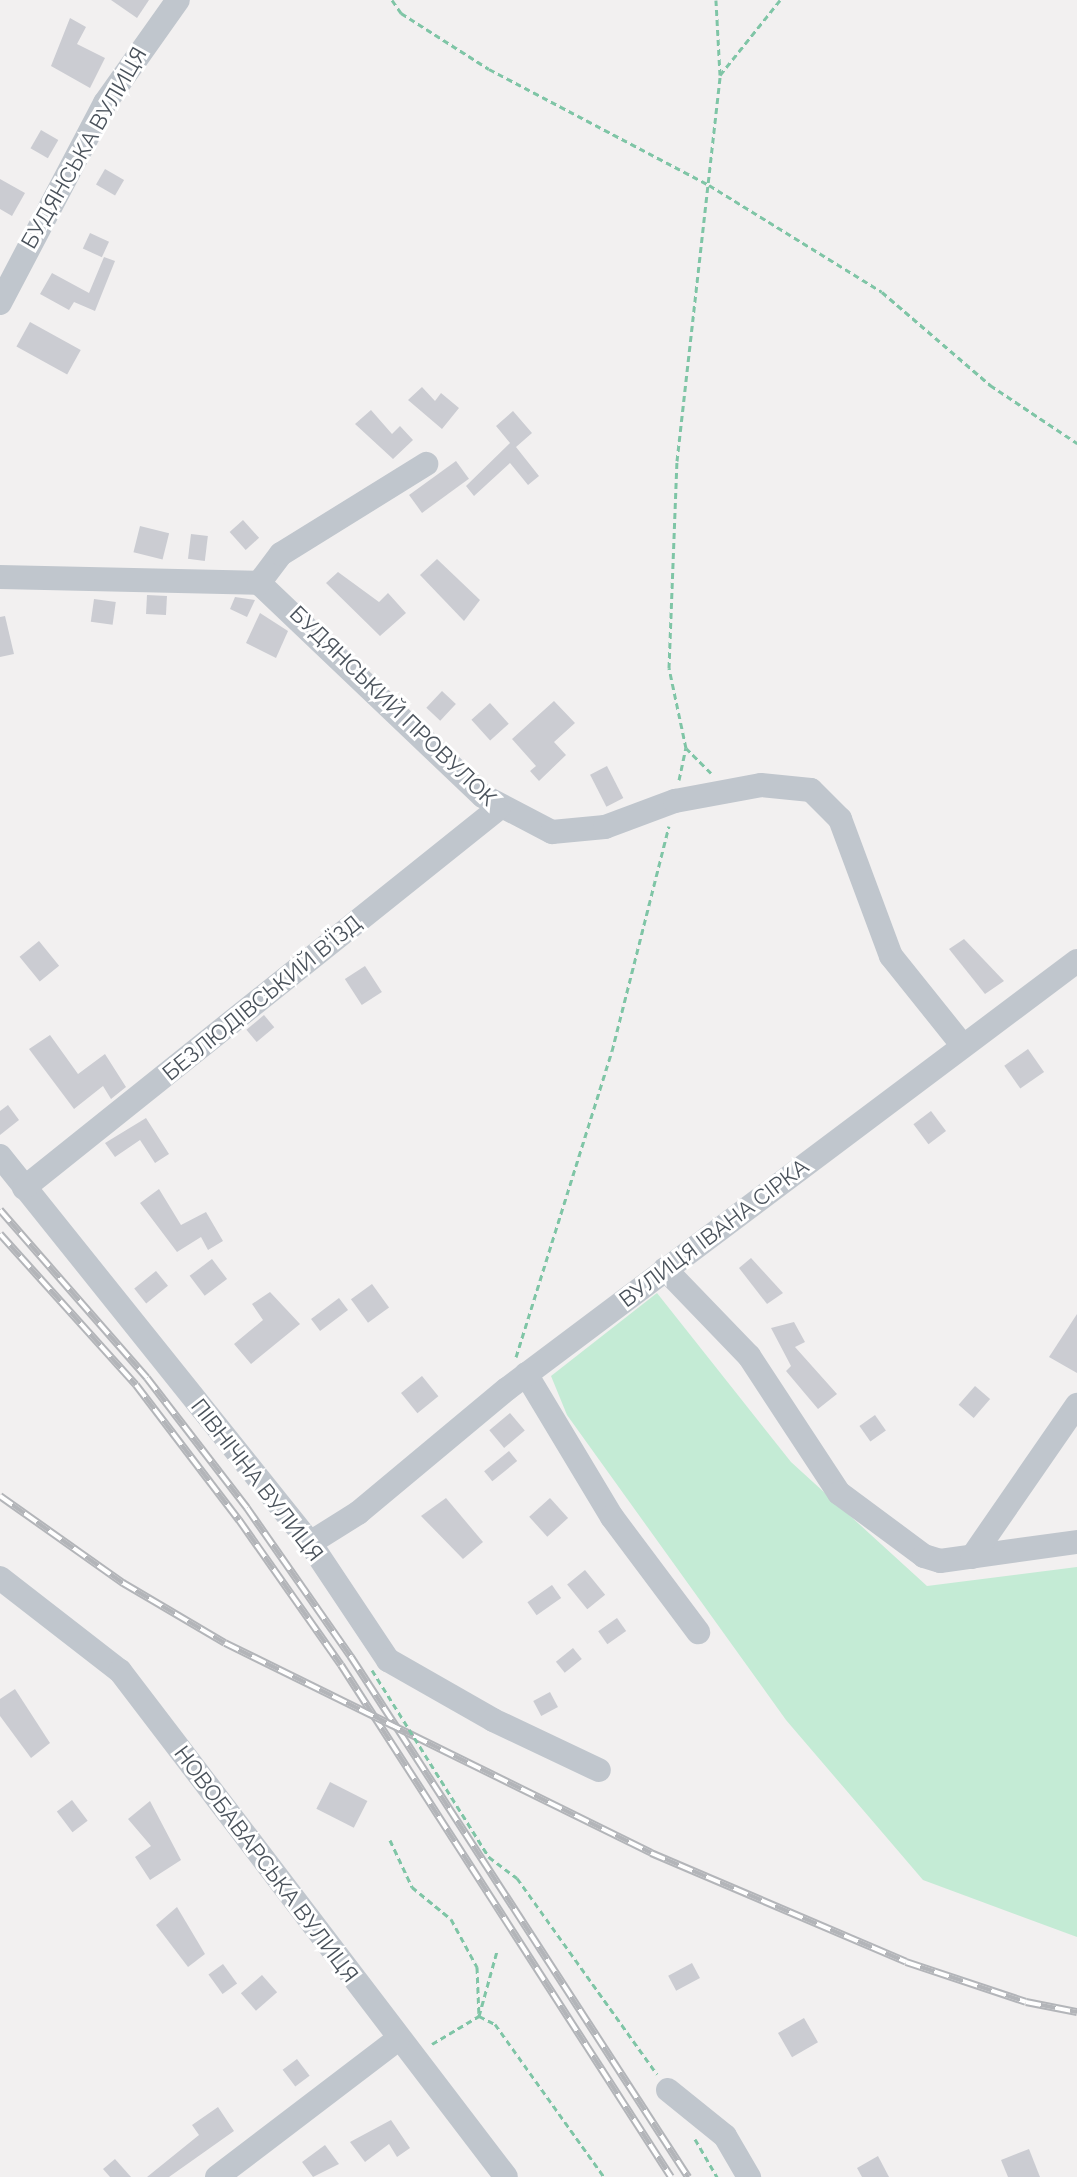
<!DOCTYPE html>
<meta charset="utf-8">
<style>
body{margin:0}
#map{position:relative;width:1077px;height:2177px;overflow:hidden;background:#f2f0f0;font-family:Raleway,sans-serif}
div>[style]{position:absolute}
.green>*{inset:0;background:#c4ebd5}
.building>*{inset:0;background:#cbccd2;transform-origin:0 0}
.path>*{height:3px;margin-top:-1.5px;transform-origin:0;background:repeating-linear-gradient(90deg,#7fc5a6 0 6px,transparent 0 10px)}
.minor>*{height:24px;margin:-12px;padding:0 12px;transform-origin:12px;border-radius:12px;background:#c0c6cd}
.rail>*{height:8px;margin-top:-4px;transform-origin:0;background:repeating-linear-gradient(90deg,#fff 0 15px,#b3b5b9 0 30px);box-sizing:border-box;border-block:2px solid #b3b5b9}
.path-bridge>*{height:3px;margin-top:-1.5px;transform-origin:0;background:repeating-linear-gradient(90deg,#7fc5a6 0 6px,transparent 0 10px)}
span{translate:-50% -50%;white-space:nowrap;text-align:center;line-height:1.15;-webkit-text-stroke:6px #fff;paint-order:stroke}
.street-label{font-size:22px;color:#4a525b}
</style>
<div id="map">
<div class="green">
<div style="clip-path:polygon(657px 1293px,791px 1462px,927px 1586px,1077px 1567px,1077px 1937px,923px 1880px,786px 1720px,567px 1415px,551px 1376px)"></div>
</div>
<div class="building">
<div style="clip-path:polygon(111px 0,149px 0,137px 18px)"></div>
<div style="clip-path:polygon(70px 18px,86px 27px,77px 44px,105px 58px,90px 88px,51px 66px)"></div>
<div style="left:41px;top:130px;width:20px;height:21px;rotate:30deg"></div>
<div style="left:105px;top:169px;width:22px;height:18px;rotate:30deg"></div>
<div style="clip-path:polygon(0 179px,25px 193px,12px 216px,0 209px)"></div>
<div style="left:90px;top:233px;width:21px;height:17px;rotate:25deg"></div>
<div style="clip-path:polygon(104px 257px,115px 261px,95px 311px,74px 302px,69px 310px,40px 294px,52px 273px,89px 293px)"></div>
<div style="left:30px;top:322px;width:58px;height:28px;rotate:29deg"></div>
<div style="clip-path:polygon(422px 387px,435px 401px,441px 393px,459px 408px,442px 429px,408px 400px)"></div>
<div style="clip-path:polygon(371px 410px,392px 434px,400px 426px,413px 440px,393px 459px,355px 424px)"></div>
<div style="clip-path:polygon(513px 411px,532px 433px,516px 447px,539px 476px,528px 485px,510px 463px,474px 496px,466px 486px,510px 443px,496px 426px)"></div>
<div style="left:456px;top:461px;width:22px;height:58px;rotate:54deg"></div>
<div style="left:243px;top:520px;width:24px;height:18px;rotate:48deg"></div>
<div style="left:140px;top:526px;width:30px;height:27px;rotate:14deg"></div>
<div style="left:191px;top:534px;width:17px;height:25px;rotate:7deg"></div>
<div style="clip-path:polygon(437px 559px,480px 600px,464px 621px,420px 575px)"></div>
<div style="clip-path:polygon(338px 572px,379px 602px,388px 593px,406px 613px,380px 636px,326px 583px)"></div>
<div style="left:147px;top:595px;width:20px;height:19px;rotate:3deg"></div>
<div style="clip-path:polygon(235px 597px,255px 600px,247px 617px,230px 609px)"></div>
<div style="left:94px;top:599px;width:22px;height:23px;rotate:8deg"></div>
<div style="clip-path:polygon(260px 613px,288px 631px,276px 658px,246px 643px)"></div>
<div style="clip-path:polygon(5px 616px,14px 654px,0 657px,0 617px)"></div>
<div style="left:442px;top:691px;width:19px;height:23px;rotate:43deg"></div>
<div style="clip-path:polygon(554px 701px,575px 723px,554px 742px,566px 755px,539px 781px,530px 771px,536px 766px,512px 739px)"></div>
<div style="left:490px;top:703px;width:28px;height:25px;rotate:48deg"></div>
<div style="left:607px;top:766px;width:36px;height:19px;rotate:63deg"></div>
<div style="clip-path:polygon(964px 939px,1004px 981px,985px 994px,949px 949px)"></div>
<div style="left:39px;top:941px;width:32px;height:25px;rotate:51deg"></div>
<div style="left:365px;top:966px;width:31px;height:24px;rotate:57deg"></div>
<div style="left:264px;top:1015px;width:16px;height:23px;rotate:50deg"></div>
<div style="clip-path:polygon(50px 1035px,78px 1074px,105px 1054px,126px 1087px,111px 1099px,103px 1086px,74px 1109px,29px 1049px)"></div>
<div style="left:1028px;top:1049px;width:28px;height:29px;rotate:55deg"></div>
<div style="clip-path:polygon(8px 1105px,19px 1120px,0 1135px,0 1111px)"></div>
<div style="left:931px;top:1111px;width:25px;height:22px;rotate:53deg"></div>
<div style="clip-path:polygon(146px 1118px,169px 1154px,155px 1163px,140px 1140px,115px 1157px,105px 1143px)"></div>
<div style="clip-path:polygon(159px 1189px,181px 1225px,206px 1212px,223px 1241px,208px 1250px,201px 1237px,177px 1252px,140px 1203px)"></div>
<div style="clip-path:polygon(751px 1258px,783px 1293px,767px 1304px,739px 1268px)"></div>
<div style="left:212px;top:1259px;width:25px;height:28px;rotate:53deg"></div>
<div style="left:156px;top:1271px;width:19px;height:28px;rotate:51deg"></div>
<div style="left:372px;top:1284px;width:29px;height:26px;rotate:54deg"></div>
<div style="clip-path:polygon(270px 1292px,300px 1324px,251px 1364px,234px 1344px,263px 1320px,252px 1304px)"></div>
<div style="left:339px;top:1298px;width:15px;height:35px;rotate:53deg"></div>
<div style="clip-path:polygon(1077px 1314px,1077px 1373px,1049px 1357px)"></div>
<div style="clip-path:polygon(794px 1322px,805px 1342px,795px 1347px,837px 1394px,818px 1409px,786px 1371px,791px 1366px,771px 1328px)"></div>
<div style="left:422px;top:1376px;width:26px;height:27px;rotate:51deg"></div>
<div style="left:975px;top:1386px;width:20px;height:25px;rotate:41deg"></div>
<div style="left:510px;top:1413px;width:23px;height:27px;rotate:50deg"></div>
<div style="left:875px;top:1415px;width:19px;height:19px;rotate:55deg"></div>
<div style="left:509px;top:1451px;width:13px;height:32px;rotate:51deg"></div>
<div style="clip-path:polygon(446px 1498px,483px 1542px,463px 1559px,421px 1516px)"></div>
<div style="left:550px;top:1498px;width:27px;height:28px;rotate:48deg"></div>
<div style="left:585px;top:1570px;width:32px;height:23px;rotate:51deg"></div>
<div style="left:552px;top:1585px;width:16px;height:30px;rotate:55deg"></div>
<div style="left:617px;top:1618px;width:16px;height:23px;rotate:55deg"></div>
<div style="left:573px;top:1648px;width:14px;height:22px;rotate:51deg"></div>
<div style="clip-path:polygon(15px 1689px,50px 1743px,31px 1758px,0 1716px,0 1699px)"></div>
<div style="left:550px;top:1692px;width:17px;height:19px;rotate:62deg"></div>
<div style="left:330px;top:1782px;width:42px;height:30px;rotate:27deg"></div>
<div style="left:72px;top:1800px;width:26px;height:19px;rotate:53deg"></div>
<div style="clip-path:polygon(150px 1801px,181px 1860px,150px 1880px,135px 1857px,151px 1846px,128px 1819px)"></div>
<div style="clip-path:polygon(177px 1907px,205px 1954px,188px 1967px,156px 1925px)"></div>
<div style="left:692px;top:1963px;width:17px;height:27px;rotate:62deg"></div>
<div style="left:223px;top:1964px;width:24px;height:18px;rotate:54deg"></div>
<div style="left:262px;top:1975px;width:23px;height:28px;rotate:49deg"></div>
<div style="left:804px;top:2018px;width:28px;height:30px;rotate:60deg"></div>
<div style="left:297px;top:2059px;width:21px;height:18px;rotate:53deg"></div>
<div style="clip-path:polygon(218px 2107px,234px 2131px,169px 2177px,147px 2177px,199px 2135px,192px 2125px)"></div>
<div style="clip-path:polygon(391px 2120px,410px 2148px,397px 2157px,389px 2144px,365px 2162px,350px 2142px)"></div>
<div style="clip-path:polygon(325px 2145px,339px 2164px,313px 2177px,302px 2162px)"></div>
<div style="clip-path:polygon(1029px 2149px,1040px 2177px,1008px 2177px,1001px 2160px)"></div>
<div style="clip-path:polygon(878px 2156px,889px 2177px,862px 2177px,857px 2168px)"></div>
<div style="clip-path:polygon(115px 2159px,131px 2177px,110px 2177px,103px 2169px)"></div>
</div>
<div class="path">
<div style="left:392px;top:0;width:16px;rotate:55deg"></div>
<div style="left:401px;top:13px;width:104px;rotate:32.5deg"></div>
<div style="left:489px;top:69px;width:249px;rotate:27.8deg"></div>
<div style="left:709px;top:185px;width:203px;rotate:31.7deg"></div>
<div style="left:882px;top:292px;width:143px;rotate:40.7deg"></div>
<div style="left:990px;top:385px;width:105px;rotate:33.7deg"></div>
<div style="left:720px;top:75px;width:96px;rotate:-51.3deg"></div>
<div style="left:711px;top:773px;width:35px;rotate:-135deg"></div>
<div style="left:686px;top:748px;width:82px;rotate:-102deg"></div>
<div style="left:669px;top:668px;width:207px;rotate:-87.8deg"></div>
<div style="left:677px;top:461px;width:388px;rotate:-83.6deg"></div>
<div style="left:720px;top:75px;width:75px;rotate:-93.1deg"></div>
<div style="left:679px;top:780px;width:33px;rotate:-78deg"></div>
<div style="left:516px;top:1357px;width:321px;rotate:-72.6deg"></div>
<div style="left:612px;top:1051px;width:232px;rotate:-75.8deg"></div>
<div style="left:390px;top:1840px;width:52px;rotate:64.9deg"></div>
<div style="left:412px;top:1887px;width:50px;rotate:39.4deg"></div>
<div style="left:451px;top:1919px;width:55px;rotate:61.6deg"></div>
<div style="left:477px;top:1967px;width:49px;rotate:87.7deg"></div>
<div style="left:479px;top:2016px;width:18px;rotate:27deg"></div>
<div style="left:495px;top:2024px;width:188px;rotate:54.5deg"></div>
<div style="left:489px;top:1857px;width:35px;rotate:37deg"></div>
<div style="left:517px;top:1878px;width:241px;rotate:54.5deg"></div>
<div style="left:432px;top:2044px;width:55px;rotate:-30.8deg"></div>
<div style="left:479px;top:2016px;width:67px;rotate:-74.5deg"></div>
<div style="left:695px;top:2139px;width:44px;rotate:59.9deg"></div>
</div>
<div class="minor">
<div style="left:0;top:303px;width:226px;rotate:-62.3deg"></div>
<div style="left:105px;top:103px;width:126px;rotate:-54.7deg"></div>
<div style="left:0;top:577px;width:259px;rotate:1.3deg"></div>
<div style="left:259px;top:583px;width:309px;rotate:43.6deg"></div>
<div style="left:483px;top:796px;width:78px;rotate:27.6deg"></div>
<div style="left:552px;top:832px;width:53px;rotate:-5.4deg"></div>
<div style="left:605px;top:827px;width:75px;rotate:-20.4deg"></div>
<div style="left:675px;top:801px;width:87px;rotate:-10.5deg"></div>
<div style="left:761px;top:785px;width:50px;rotate:5.7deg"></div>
<div style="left:811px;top:790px;width:41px;rotate:45deg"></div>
<div style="left:840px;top:819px;width:146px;rotate:69.6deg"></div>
<div style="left:891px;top:956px;width:115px;rotate:51.3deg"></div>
<div style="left:259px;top:583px;width:36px;rotate:-53deg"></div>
<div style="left:281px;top:554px;width:171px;rotate:-31.8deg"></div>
<div style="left:0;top:1156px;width:496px;rotate:51.3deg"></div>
<div style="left:310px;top:1543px;width:141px;rotate:56.3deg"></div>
<div style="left:388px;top:1660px;width:121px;rotate:29.7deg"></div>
<div style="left:493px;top:1720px;width:117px;rotate:25.3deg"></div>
<div style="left:24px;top:1188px;width:608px;rotate:-38.66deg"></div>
<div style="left:665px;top:1269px;width:121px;rotate:46deg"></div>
<div style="left:749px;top:1356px;width:164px;rotate:56.7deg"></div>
<div style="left:839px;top:1493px;width:106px;rotate:36.5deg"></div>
<div style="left:924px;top:1556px;width:17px;rotate:17deg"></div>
<div style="left:940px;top:1561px;width:138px;rotate:-7.9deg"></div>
<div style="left:526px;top:1374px;width:167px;rotate:59deg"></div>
<div style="left:612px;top:1517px;width:144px;rotate:53.2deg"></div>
<div style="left:310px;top:1543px;width:57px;rotate:-32deg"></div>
<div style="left:358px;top:1513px;width:194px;rotate:-39.8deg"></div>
<div style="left:507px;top:1389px;width:713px;rotate:-36.9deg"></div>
<div style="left:972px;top:1557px;width:185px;rotate:-55.4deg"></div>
<div style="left:0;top:1578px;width:152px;rotate:37.8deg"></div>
<div style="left:120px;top:1671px;width:636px;rotate:52.66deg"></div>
<div style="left:668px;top:2090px;width:73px;rotate:38.9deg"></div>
<div style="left:725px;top:2136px;width:48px;rotate:59.7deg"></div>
<div style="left:217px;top:2177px;width:228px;rotate:-37.3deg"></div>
</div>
<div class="rail">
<div style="left:0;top:1210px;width:223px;rotate:48.8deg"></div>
<div style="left:147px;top:1378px;width:164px;rotate:52.4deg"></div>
<div style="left:247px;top:1508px;width:182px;rotate:55.1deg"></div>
<div style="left:351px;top:1657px;width:620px;rotate:57.05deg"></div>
<div style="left:0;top:1234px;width:203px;rotate:48deg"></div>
<div style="left:136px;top:1385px;width:170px;rotate:52.7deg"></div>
<div style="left:239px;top:1520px;width:177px;rotate:54.9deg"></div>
<div style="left:341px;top:1665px;width:609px;rotate:57.2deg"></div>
<div style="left:0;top:1496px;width:151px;rotate:35.3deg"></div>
<div style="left:123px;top:1583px;width:118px;rotate:30.5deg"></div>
<div style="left:225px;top:1643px;width:475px;rotate:26.2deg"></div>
<div style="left:651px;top:1853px;width:277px;rotate:23.1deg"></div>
<div style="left:906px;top:1962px;width:126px;rotate:18.4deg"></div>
<div style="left:1026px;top:2002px;width:52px;rotate:11.1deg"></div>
</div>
<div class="path-bridge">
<div style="left:372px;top:1670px;width:221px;rotate:58deg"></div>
</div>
<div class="street-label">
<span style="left:84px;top:148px;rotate:-60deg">БУДЯНСЬКА ВУЛИЦЯ</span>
<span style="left:393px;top:706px;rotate:44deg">БУДЯНСЬКИЙ ПРОВУЛОК</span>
<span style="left:262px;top:998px;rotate:-39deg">БЕЗЛЮДІВСЬКИЙ В'ЇЗД</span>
<span style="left:714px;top:1233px;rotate:-37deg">ВУЛИЦЯ ІВАНА СІРКА</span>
<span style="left:257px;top:1480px;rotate:52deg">ПІВНІЧНА ВУЛИЦЯ</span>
<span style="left:266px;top:1864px;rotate:53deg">НОВОБАВАРСЬКА ВУЛИЦЯ</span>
</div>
</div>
